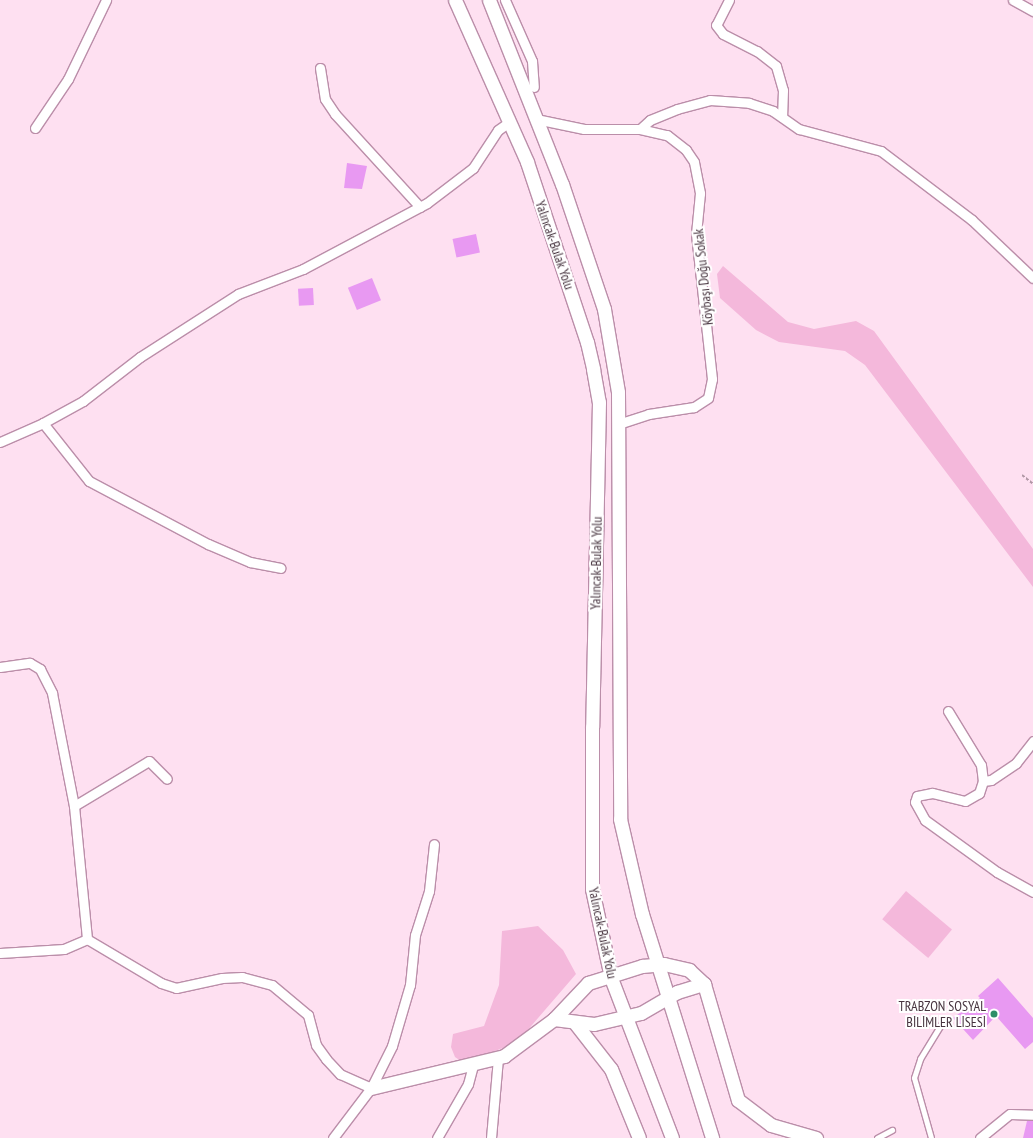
<!DOCTYPE html>
<meta charset="utf-8">
<style>
body{margin:0}
#map{position:relative;width:1033px;height:1138px;overflow:hidden;background:#fee0f1;font-family:"PT Sans Narrow",sans-serif}
div>[style]{position:absolute}
.green>*{inset:0;background:#f4b8db;transform-origin:0 0}
.building>*{inset:0;background:#e899f2;transform-origin:0 0}
.path>*{height:2px;margin-top:-1px;transform-origin:0;background:repeating-linear-gradient(90deg,#b198a6 0 3px,transparent 0 5px)}
.roads{filter:drop-shadow(1px 0 #bb8ea9) drop-shadow(-1px 0 #bb8ea9) drop-shadow(0 1px #bb8ea9) drop-shadow(0 -1px #bb8ea9)}
.lane>*{height:4.5px;margin:-2.25px;padding:0 2.25px;transform-origin:2.25px;border-radius:2.25px;background:#fff}
.street>*{height:9px;margin:-4.5px;padding:0 4.5px;transform-origin:4.5px;border-radius:4.5px;background:#fff}
.secondary>*{height:13px;margin:-6.5px;padding:0 6.5px;transform-origin:6.5px;border-radius:6.5px;background:#fff}
.dots>*{width:11px;height:11px;translate:-50% -50%;box-sizing:border-box;border:2px solid #fff;border-radius:50%}
span{translate:-50% -50%;white-space:nowrap;text-align:center;line-height:1.15;-webkit-text-stroke:4px #fff;paint-order:stroke}
.street-label{font-size:14px;color:#47343f}
.poi-label{font-size:14px;color:#47343f}
.right{translate:-100% -50%;text-align:right}
</style>
<div id="map">
<div class="green">
<div style="clip-path:polygon(723px 266px,788px 322px,814px 329px,856px 321px,874px 331px,1033px 549px,1033px 587px,865px 365px,845px 351px,779px 342px,756px 330px,720px 298px,717px 274px)"></div>
<div style="left:906px;top:891px;width:60px;height:37px;rotate:40deg"></div>
<div style="clip-path:polygon(538px 926px,563px 950px,576px 974px,526px 1032px,507px 1046px,465px 1064px,455px 1057px,451px 1047px,453px 1034px,484px 1026px,499px 985px,502px 931px)"></div>
</div>
<div class="building">
<div style="clip-path:polygon(347px 163px,367px 166px,362px 189px,344px 188px)"></div>
<div style="left:476px;top:234px;width:19px;height:24px;rotate:78deg"></div>
<div style="left:372px;top:278px;width:24px;height:26px;rotate:68deg"></div>
<div style="left:313px;top:288px;width:17px;height:15px;rotate:87deg"></div>
<div style="clip-path:polygon(998px 978px,1033px 1018px,1033px 1042px,1025px 1049px,996px 1016px,973px 1040px,953px 1018px,980px 998px,978px 996px)"></div>
<div style="clip-path:polygon(1027px 1121px,1033px 1121px,1033px 1138px,1023px 1138px)"></div>
</div>
<div class="path">
<div style="left:1022px;top:475px;width:14px;rotate:39deg"></div>
</div>
<div class="roads">
<div class="lane">
<div style="left:877px;top:1138px;width:17px;rotate:-28deg"></div>
<div style="left:931px;top:1138px;width:62px;rotate:-105.8deg"></div>
<div style="left:914px;top:1078px;width:20px;rotate:-72deg"></div>
<div style="left:920px;top:1059px;width:42px;rotate:-58.6deg"></div>
</div>
<div class="street">
<div style="left:505px;top:0;width:67px;rotate:66.1deg"></div>
<div style="left:532px;top:61px;width:26px;rotate:86deg"></div>
<div style="left:729px;top:0;width:28px;rotate:117deg"></div>
<div style="left:716px;top:25px;width:11px;rotate:52deg"></div>
<div style="left:723px;top:34px;width:38px;rotate:27deg"></div>
<div style="left:757px;top:51px;width:24px;rotate:38deg"></div>
<div style="left:776px;top:66px;width:25px;rotate:74deg"></div>
<div style="left:783px;top:90px;width:27px;rotate:92deg"></div>
<div style="left:1013px;top:0;width:23px;rotate:29deg"></div>
<div style="left:320px;top:68px;width:31px;rotate:81deg"></div>
<div style="left:325px;top:99px;width:18px;rotate:56deg"></div>
<div style="left:335px;top:114px;width:126px;rotate:47.6deg"></div>
<div style="left:536px;top:119px;width:49px;rotate:11.8deg"></div>
<div style="left:584px;top:129px;width:56px"></div>
<div style="left:640px;top:129px;width:28px;rotate:13deg"></div>
<div style="left:667px;top:135px;width:24px;rotate:38deg"></div>
<div style="left:686px;top:150px;width:14px;rotate:56deg"></div>
<div style="left:694px;top:162px;width:32px;rotate:79deg"></div>
<div style="left:700px;top:193px;width:41px;rotate:95.6deg"></div>
<div style="left:696px;top:234px;width:146px;rotate:83.7deg"></div>
<div style="left:712px;top:379px;width:19px;rotate:102deg"></div>
<div style="left:708px;top:398px;width:17px;rotate:147deg"></div>
<div style="left:694px;top:407px;width:46px;rotate:171.2deg"></div>
<div style="left:649px;top:414px;width:32px;rotate:162deg"></div>
<div style="left:35px;top:128px;width:59px;rotate:-56deg"></div>
<div style="left:68px;top:79px;width:88px;rotate:-64.3deg"></div>
<div style="left:640px;top:129px;width:13px;rotate:-42deg"></div>
<div style="left:650px;top:120px;width:29px;rotate:-22deg"></div>
<div style="left:677px;top:109px;width:34px;rotate:-15deg"></div>
<div style="left:710px;top:100px;width:39px;rotate:4deg"></div>
<div style="left:749px;top:103px;width:25px;rotate:18deg"></div>
<div style="left:773px;top:111px;width:32px;rotate:35deg"></div>
<div style="left:799px;top:129px;width:85px;rotate:15deg"></div>
<div style="left:881px;top:151px;width:114px;rotate:37.2deg"></div>
<div style="left:972px;top:220px;width:84px;rotate:43.6deg"></div>
<div style="left:43px;top:423px;width:74px;rotate:51.6deg"></div>
<div style="left:89px;top:481px;width:135px;rotate:27.9deg"></div>
<div style="left:208px;top:544px;width:46px;rotate:23.2deg"></div>
<div style="left:250px;top:562px;width:31px;rotate:11deg"></div>
<div style="left:0;top:442px;width:47px;rotate:-23.8deg"></div>
<div style="left:43px;top:423px;width:46px;rotate:-28.8deg"></div>
<div style="left:83px;top:401px;width:72px;rotate:-37.7deg"></div>
<div style="left:140px;top:357px;width:117px;rotate:-32.7deg"></div>
<div style="left:238px;top:294px;width:70px;rotate:-21deg"></div>
<div style="left:303px;top:269px;width:140px;rotate:-28deg"></div>
<div style="left:427px;top:203px;width:58px;rotate:-37.3deg"></div>
<div style="left:473px;top:168px;width:45px;rotate:-56.7deg"></div>
<div style="left:498px;top:130px;width:14px;rotate:-36deg"></div>
<div style="left:0;top:667px;width:30px;rotate:-8deg"></div>
<div style="left:30px;top:663px;width:12px;rotate:31deg"></div>
<div style="left:40px;top:669px;width:27px;rotate:63deg"></div>
<div style="left:52px;top:693px;width:115px;rotate:79deg"></div>
<div style="left:74px;top:806px;width:134px;rotate:84.4deg"></div>
<div style="left:87px;top:939px;width:86px;rotate:30.7deg"></div>
<div style="left:161px;top:983px;width:16px;rotate:18deg"></div>
<div style="left:176px;top:988px;width:47px;rotate:-12.3deg"></div>
<div style="left:222px;top:978px;width:20px;rotate:-3deg"></div>
<div style="left:242px;top:977px;width:31px;rotate:15deg"></div>
<div style="left:272px;top:985px;width:47px;rotate:39.8deg"></div>
<div style="left:308px;top:1015px;width:31px;rotate:75deg"></div>
<div style="left:316px;top:1045px;width:17px;rotate:54deg"></div>
<div style="left:326px;top:1059px;width:21px;rotate:47deg"></div>
<div style="left:340px;top:1074px;width:34px;rotate:24deg"></div>
<div style="left:948px;top:711px;width:63px;rotate:58.6deg"></div>
<div style="left:981px;top:765px;width:16px;rotate:83deg"></div>
<div style="left:983px;top:781px;width:13px;rotate:108deg"></div>
<div style="left:979px;top:793px;width:16px;rotate:150deg"></div>
<div style="left:965px;top:801px;width:34px;rotate:-166deg"></div>
<div style="left:932px;top:793px;width:15px;rotate:169deg"></div>
<div style="left:917px;top:796px;width:6px;rotate:108deg"></div>
<div style="left:915px;top:802px;width:21px;rotate:61deg"></div>
<div style="left:925px;top:820px;width:89px;rotate:35.8deg"></div>
<div style="left:997px;top:872px;width:41px;rotate:29.1deg"></div>
<div style="left:983px;top:781px;width:8px;rotate:-7deg"></div>
<div style="left:991px;top:780px;width:30px;rotate:-34deg"></div>
<div style="left:1016px;top:763px;width:28px;rotate:-52deg"></div>
<div style="left:74px;top:806px;width:87px;rotate:-31deg"></div>
<div style="left:149px;top:761px;width:25px;rotate:45deg"></div>
<div style="left:0;top:953px;width:64px;rotate:-3.6deg"></div>
<div style="left:64px;top:949px;width:25px;rotate:-23deg"></div>
<div style="left:333px;top:1138px;width:63px;rotate:-52.8deg"></div>
<div style="left:371px;top:1088px;width:47px;rotate:-63.4deg"></div>
<div style="left:392px;top:1046px;width:64px;rotate:-73.6deg"></div>
<div style="left:410px;top:985px;width:50px;rotate:-84.3deg"></div>
<div style="left:415px;top:935px;width:46px;rotate:-72.3deg"></div>
<div style="left:429px;top:891px;width:47px;rotate:-83.9deg"></div>
<div style="left:437px;top:1138px;width:62px;rotate:-60.1deg"></div>
<div style="left:468px;top:1084px;width:20px;rotate:-75deg"></div>
<div style="left:491px;top:1138px;width:80px;rotate:-85deg"></div>
<div style="left:980px;top:1138px;width:38px;rotate:-39deg"></div>
<div style="left:1010px;top:1114px;width:23px;rotate:2deg"></div>
</div>
<div class="secondary">
<div style="left:455px;top:0;width:177px;rotate:66deg"></div>
<div style="left:527px;top:162px;width:190px;rotate:71.6deg"></div>
<div style="left:587px;top:342px;width:28px;rotate:77deg"></div>
<div style="left:593px;top:369px;width:34px;rotate:80deg"></div>
<div style="left:599px;top:402px;width:325px;rotate:91.2deg"></div>
<div style="left:592px;top:727px;width:162px;rotate:90deg"></div>
<div style="left:592px;top:889px;width:91px;rotate:77.9deg"></div>
<div style="left:611px;top:978px;width:171px;rotate:69.1deg"></div>
<div style="left:489px;top:0;width:198px;rotate:68.4deg"></div>
<div style="left:562px;top:184px;width:132px;rotate:71.4deg"></div>
<div style="left:604px;top:309px;width:84px;rotate:80.4deg"></div>
<div style="left:618px;top:392px;width:427px;rotate:89.7deg"></div>
<div style="left:620px;top:819px;width:98px;rotate:77deg"></div>
<div style="left:642px;top:914px;width:235px;rotate:72.6deg"></div>
<div style="left:554px;top:1019px;width:40px;rotate:7.1deg"></div>
<div style="left:594px;top:1024px;width:48px;rotate:-13.2deg"></div>
<div style="left:641px;top:1013px;width:42px;rotate:-30.3deg"></div>
<div style="left:677px;top:992px;width:28px;rotate:-17deg"></div>
<div style="left:575px;top:1023px;width:58px;rotate:52deg"></div>
<div style="left:611px;top:1069px;width:74px;rotate:67.9deg"></div>
<div style="left:371px;top:1088px;width:137px;rotate:-13.5deg"></div>
<div style="left:504px;top:1056px;width:62px;rotate:-36.5deg"></div>
<div style="left:554px;top:1019px;width:50px;rotate:-46.6deg"></div>
<div style="left:588px;top:983px;width:57px;rotate:-17.5deg"></div>
<div style="left:642px;top:966px;width:22px;rotate:-5deg"></div>
<div style="left:664px;top:964px;width:26px;rotate:13deg"></div>
<div style="left:689px;top:970px;width:21px;rotate:43deg"></div>
<div style="left:704px;top:984px;width:121px;rotate:73.7deg"></div>
<div style="left:738px;top:1100px;width:41px;rotate:37.1deg"></div>
<div style="left:771px;top:1125px;width:47px;rotate:16.1deg"></div>
</div>
</div>
<div class="dots">
<div style="left:994px;top:1014px;background:#2e8f68"></div>
</div>
<div class="street-label">
<span style="left:555px;top:245px;rotate:71deg">Yalıncak-Bulak Yolu</span>
<span style="left:703px;top:277px;rotate:-96deg">Köybaşı Doğu Sokak</span>
<span style="left:596px;top:563px;rotate:-89deg">Yalıncak-Bulak Yolu</span>
<span style="left:603px;top:933px;rotate:78deg">Yalıncak-Bulak Yolu</span>
</div>
<div class="poi-label">
<span class="right" style="left:986px;top:1014px">TRABZON SOSYAL<br>BİLİMLER LİSESİ</span>
</div>
</div>
